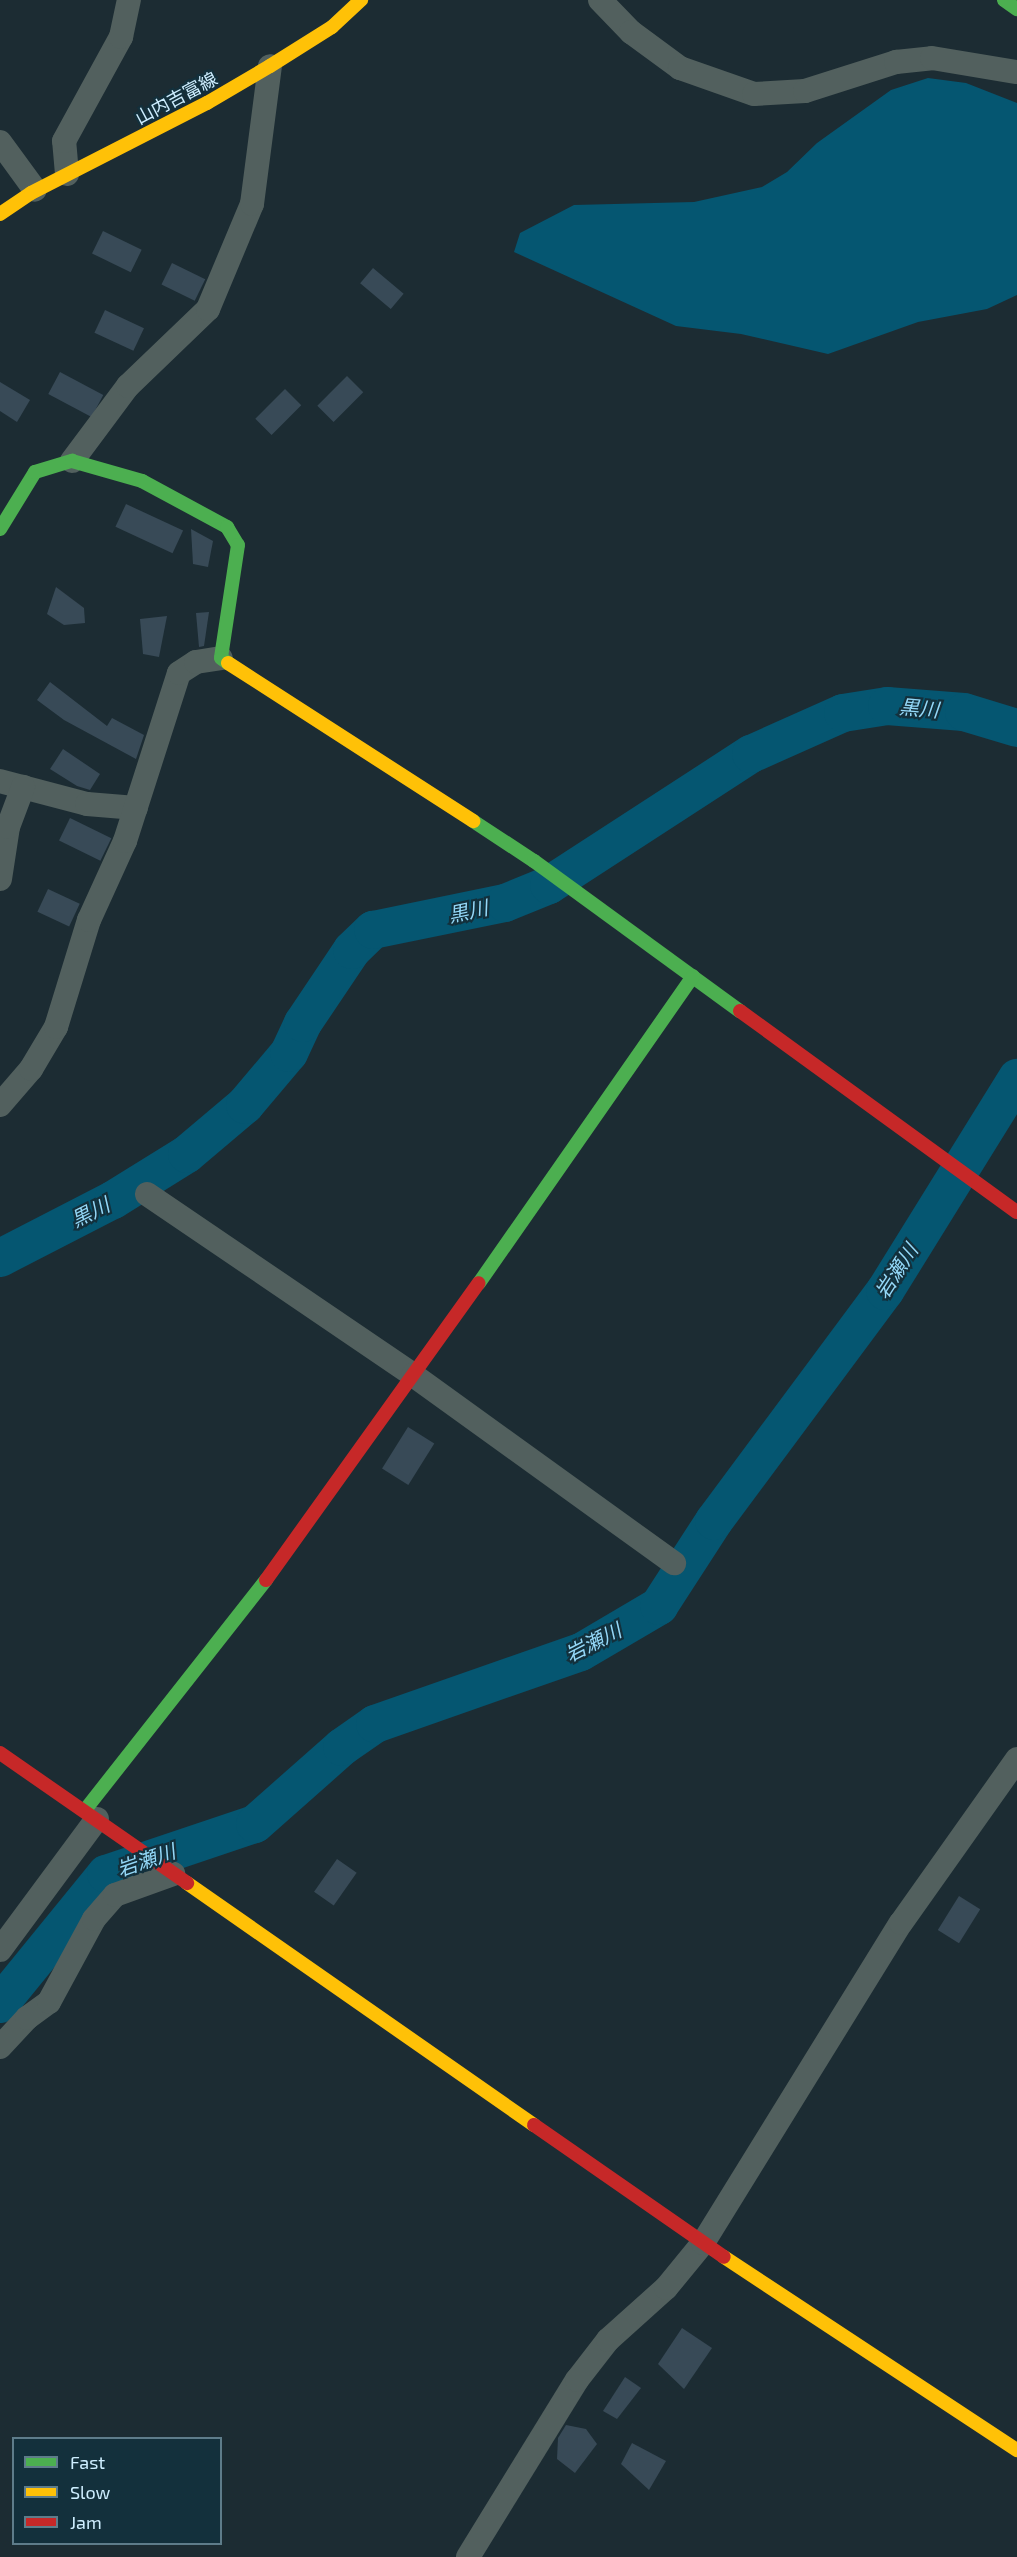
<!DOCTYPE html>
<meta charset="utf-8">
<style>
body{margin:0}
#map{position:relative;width:1017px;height:2557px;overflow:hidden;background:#1c2c33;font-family:"Exo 2","Noto Sans JP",sans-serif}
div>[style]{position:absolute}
.water>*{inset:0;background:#055671}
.river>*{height:38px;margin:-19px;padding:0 19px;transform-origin:19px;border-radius:19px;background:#055671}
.building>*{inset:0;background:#384a57;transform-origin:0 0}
.street>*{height:24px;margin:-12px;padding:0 12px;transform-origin:12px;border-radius:12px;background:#52605e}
.fast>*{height:14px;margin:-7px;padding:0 7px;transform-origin:7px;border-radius:7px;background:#4caf50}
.slow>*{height:14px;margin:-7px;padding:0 7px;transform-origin:7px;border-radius:7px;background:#ffc107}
.jam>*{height:14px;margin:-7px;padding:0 7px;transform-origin:7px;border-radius:7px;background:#c62828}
span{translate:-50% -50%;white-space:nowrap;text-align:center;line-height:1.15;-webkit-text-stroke:4.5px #13303c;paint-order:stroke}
.street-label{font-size:18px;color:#ceeeff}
.water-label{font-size:20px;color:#94d8f8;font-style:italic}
.legend{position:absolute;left:12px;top:2437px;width:210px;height:108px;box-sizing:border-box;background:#13303c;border:2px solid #5e7c8a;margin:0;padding:8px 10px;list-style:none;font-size:18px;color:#ceeeff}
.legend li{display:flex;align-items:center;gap:12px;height:30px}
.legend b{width:30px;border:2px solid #5e7c8a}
</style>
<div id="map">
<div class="water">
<div style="clip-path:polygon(928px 78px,966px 83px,1017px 103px,1017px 295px,987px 309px,918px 322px,828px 354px,741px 334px,676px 326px,514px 252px,520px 233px,574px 205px,694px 202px,762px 187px,787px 172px,817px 143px,891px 90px)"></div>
</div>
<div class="river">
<div style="left:0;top:1258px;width:127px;rotate:-27.2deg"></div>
<div style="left:113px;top:1200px;width:87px;rotate:-31.9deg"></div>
<div style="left:187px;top:1154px;width:76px;rotate:-40.2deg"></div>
<div style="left:245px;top:1105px;width:68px;rotate:-49.8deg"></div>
<div style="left:289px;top:1053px;width:33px;rotate:-65deg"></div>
<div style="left:303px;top:1023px;width:88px;rotate:-56.1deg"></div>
<div style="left:352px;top:950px;width:29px;rotate:-44deg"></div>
<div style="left:373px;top:930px;width:135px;rotate:-11.6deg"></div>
<div style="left:505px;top:903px;width:48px;rotate:-22.2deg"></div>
<div style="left:549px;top:885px;width:241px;rotate:-33deg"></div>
<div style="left:751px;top:754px;width:101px;rotate:-24deg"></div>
<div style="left:843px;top:713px;width:45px;rotate:-9deg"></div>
<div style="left:887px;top:706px;width:77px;rotate:4.5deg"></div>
<div style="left:964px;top:712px;width:55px;rotate:16.8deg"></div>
<div style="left:0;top:2004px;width:168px;rotate:-50.8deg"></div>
<div style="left:106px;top:1874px;width:157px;rotate:-18.6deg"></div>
<div style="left:255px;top:1824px;width:116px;rotate:-41.5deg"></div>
<div style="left:342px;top:1747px;width:40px;rotate:-34.9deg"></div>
<div style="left:375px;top:1724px;width:218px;rotate:-19.3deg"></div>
<div style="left:581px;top:1652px;width:91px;rotate:-30.5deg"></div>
<div style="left:659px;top:1606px;width:101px;rotate:-57.1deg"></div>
<div style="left:714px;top:1521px;width:287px;rotate:-53.4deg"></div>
<div style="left:885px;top:1291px;width:251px;rotate:-58.2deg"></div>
</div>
<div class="building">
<div style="left:103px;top:231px;width:43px;height:25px;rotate:26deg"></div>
<div style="left:172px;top:263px;width:37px;height:24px;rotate:26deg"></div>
<div style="left:373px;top:268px;width:40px;height:20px;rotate:40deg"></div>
<div style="left:105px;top:310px;width:43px;height:25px;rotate:25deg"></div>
<div style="left:60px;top:372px;width:49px;height:25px;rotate:28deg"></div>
<div style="left:347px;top:376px;width:23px;height:42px;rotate:45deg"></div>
<div style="clip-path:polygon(0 382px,30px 400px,17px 422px,0 411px)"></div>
<div style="left:285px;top:389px;width:23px;height:42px;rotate:45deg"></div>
<div style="left:126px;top:504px;width:63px;height:25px;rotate:25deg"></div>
<div style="clip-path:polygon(191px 529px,213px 541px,208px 567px,193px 564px)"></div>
<div style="clip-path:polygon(56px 587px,84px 608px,85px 623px,64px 625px,47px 614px)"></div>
<div style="clip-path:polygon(209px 612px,204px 646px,199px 647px,196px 613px)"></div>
<div style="clip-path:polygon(167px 616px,159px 657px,143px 654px,140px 619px)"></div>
<div style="clip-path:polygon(50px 682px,107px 726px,112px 718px,144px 735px,136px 759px,64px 720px,37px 700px)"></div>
<div style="clip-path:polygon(63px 749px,100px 774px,90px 790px,77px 786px,50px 769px)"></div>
<div style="left:70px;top:818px;width:46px;height:25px;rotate:26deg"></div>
<div style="left:48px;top:889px;width:35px;height:25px;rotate:25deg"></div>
<div style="left:408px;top:1427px;width:31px;height:49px;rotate:32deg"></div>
<div style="left:337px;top:1859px;width:24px;height:40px;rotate:35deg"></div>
<div style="left:959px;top:1896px;width:25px;height:40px;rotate:32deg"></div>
<div style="clip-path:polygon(682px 2328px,712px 2348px,684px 2389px,658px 2364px)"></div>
<div style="clip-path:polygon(625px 2377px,641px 2388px,617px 2419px,603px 2411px)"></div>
<div style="clip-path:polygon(566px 2425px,586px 2429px,597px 2444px,575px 2473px,557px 2459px,558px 2438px)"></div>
<div style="clip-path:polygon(632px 2443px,666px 2461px,649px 2490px,621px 2464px)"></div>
</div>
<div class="street">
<div style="left:600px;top:0;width:45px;rotate:45.9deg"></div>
<div style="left:631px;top:32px;width:61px;rotate:36.3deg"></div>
<div style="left:680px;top:68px;width:78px;rotate:19.4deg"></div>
<div style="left:754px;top:94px;width:51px;rotate:-3.4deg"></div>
<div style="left:805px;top:91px;width:96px;rotate:-17.7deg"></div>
<div style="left:896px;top:62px;width:36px;rotate:-6deg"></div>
<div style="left:932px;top:58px;width:86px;rotate:9.4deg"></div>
<div style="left:0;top:142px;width:59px;rotate:53.9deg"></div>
<div style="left:67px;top:174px;width:33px;rotate:-95deg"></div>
<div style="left:64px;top:141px;width:119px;rotate:-61.3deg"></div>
<div style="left:121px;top:37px;width:38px;rotate:-78deg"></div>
<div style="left:72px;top:461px;width:94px;rotate:-53.3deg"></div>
<div style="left:128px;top:386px;width:111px;rotate:-43.9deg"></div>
<div style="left:208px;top:309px;width:114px;rotate:-67.3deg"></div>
<div style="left:252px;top:204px;width:139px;rotate:-82.6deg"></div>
<div style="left:0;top:781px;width:90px;rotate:14.8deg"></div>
<div style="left:87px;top:804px;width:49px;rotate:4.7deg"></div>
<div style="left:0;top:879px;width:53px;rotate:-81.3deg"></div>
<div style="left:8px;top:827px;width:43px;rotate:-69.4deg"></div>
<div style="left:0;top:1105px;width:48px;rotate:-49.3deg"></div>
<div style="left:31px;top:1069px;width:49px;rotate:-59.2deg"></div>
<div style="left:56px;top:1027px;width:112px;rotate:-72.9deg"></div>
<div style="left:89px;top:920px;width:87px;rotate:-65.5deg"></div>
<div style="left:125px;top:841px;width:176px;rotate:-72.2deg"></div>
<div style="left:179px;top:673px;width:20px;rotate:-33deg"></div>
<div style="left:196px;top:662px;width:25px;rotate:-9deg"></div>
<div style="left:147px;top:1194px;width:322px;rotate:34.2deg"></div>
<div style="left:413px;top:1375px;width:322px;rotate:35.8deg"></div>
<div style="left:0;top:1950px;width:163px;rotate:-53.5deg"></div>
<div style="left:0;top:2047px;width:40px;rotate:-47deg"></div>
<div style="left:27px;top:2018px;width:27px;rotate:-36deg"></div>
<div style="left:49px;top:2002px;width:94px;rotate:-61.5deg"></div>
<div style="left:94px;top:1919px;width:32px;rotate:-49deg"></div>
<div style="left:115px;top:1895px;width:62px;rotate:-19.9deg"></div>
<div style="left:468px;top:2557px;width:208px;rotate:-58.4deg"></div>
<div style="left:577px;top:2380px;width:51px;rotate:-52.2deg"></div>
<div style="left:608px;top:2340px;width:78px;rotate:-41.9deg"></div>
<div style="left:666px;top:2288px;width:58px;rotate:-50.6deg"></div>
<div style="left:703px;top:2243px;width:376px;rotate:-58.3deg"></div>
<div style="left:901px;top:1923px;width:201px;rotate:-54.7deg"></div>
</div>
<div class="fast">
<div style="left:1004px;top:0;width:16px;rotate:35deg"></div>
<div style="left:0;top:529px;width:67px;rotate:-58.4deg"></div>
<div style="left:35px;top:472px;width:39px;rotate:-17deg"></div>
<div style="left:72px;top:461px;width:73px;rotate:15.9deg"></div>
<div style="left:142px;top:481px;width:97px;rotate:28.4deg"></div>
<div style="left:227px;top:527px;width:21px;rotate:59deg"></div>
<div style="left:238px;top:545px;width:114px;rotate:98.6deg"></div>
<div style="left:221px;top:658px;width:9px;rotate:36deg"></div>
<div style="left:473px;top:821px;width:73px;rotate:33.3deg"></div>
<div style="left:534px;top:861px;width:255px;rotate:36.1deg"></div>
<div style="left:479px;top:1283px;width:374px;rotate:-55.1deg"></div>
<div style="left:85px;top:1810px;width:293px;rotate:-51.8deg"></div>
</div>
<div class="slow">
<div style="left:0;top:214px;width:37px;rotate:-34deg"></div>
<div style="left:31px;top:193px;width:198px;rotate:-27.1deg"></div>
<div style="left:207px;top:103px;width:73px;rotate:-30.4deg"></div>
<div style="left:270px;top:66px;width:73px;rotate:-32.2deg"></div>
<div style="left:332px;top:27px;width:40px;rotate:-43deg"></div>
<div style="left:228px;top:663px;width:292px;rotate:32.8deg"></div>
<div style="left:187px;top:1883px;width:423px;rotate:34.9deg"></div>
<div style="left:724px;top:2257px;width:351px;rotate:33.4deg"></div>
</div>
<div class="jam">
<div style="left:740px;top:1011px;width:342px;rotate:36deg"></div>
<div style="left:266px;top:1580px;width:365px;rotate:-54.4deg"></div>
<div style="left:0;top:1753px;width:228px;rotate:34.8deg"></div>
<div style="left:534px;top:2125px;width:231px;rotate:34.8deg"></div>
</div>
<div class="street-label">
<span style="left:176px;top:98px;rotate:-28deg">山内吉富線</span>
</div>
<div class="water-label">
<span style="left:919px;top:708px;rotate:5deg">黒川</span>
<span style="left:468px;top:911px;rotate:-12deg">黒川</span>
<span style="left:90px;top:1212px;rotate:-27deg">黒川</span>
<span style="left:896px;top:1271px;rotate:-57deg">岩瀬川</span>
<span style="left:593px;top:1642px;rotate:-27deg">岩瀬川</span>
<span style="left:146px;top:1860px;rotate:-19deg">岩瀬川</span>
</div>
<ul class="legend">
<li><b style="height:8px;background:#4caf50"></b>Fast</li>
<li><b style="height:8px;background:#ffc107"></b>Slow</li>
<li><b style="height:8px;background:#c62828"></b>Jam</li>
</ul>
</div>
